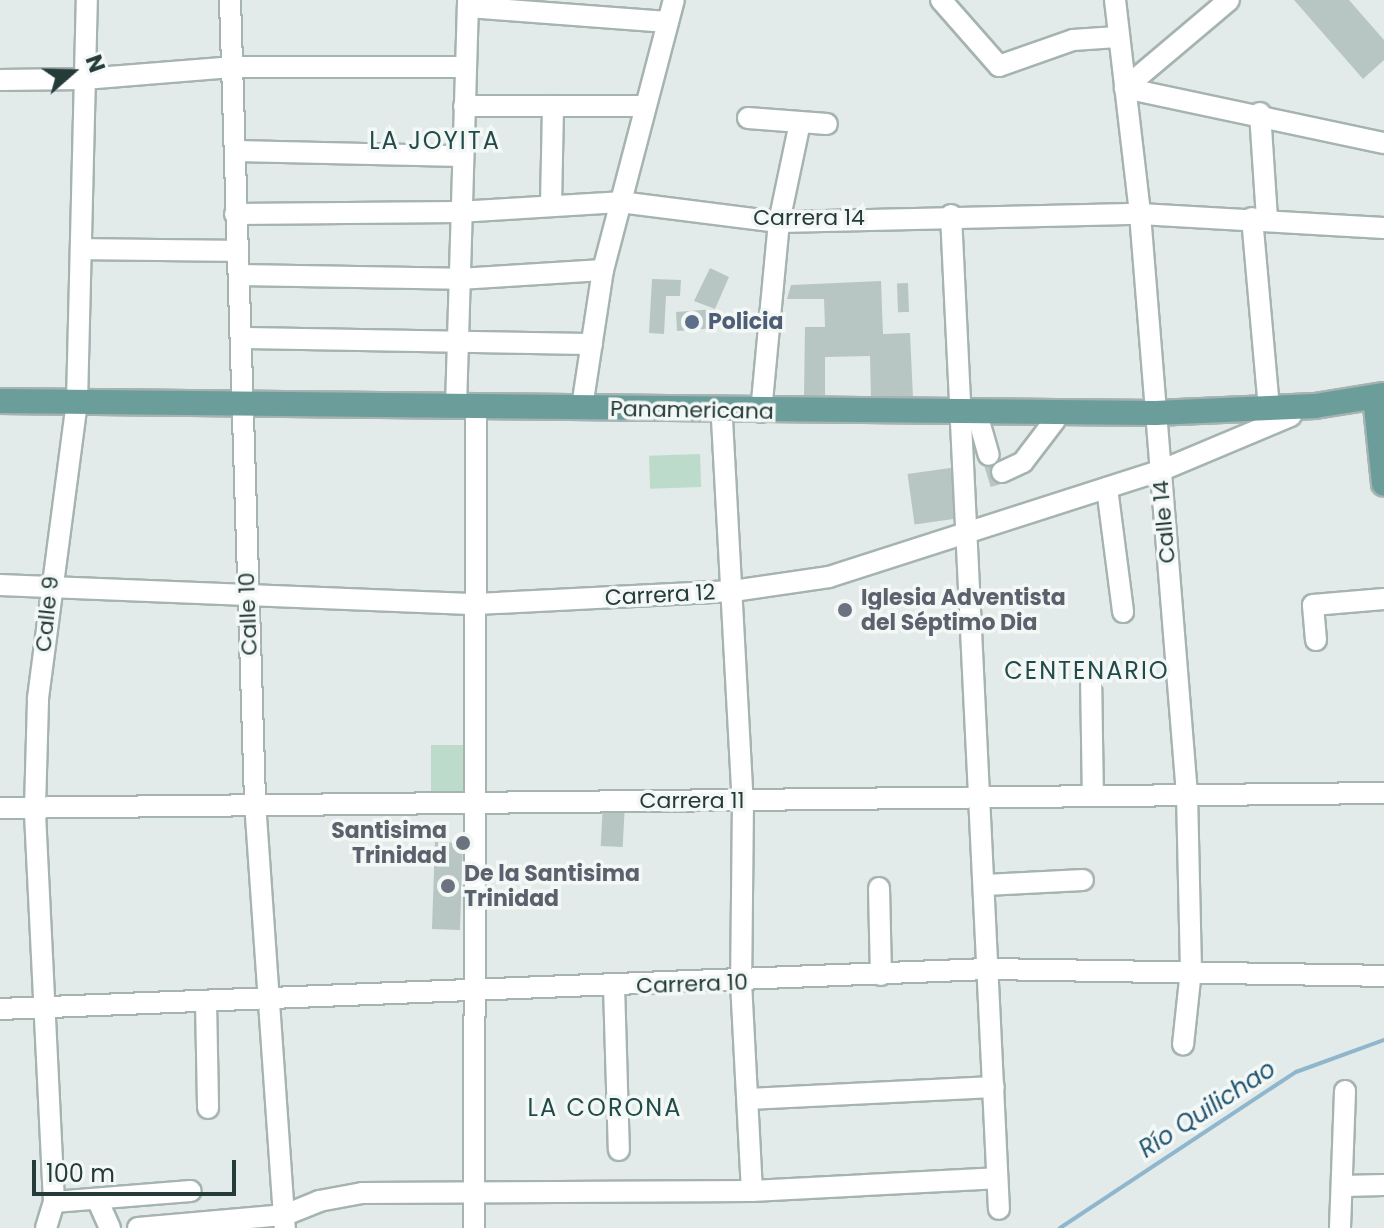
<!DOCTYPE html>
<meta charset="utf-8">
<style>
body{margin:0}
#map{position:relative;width:1384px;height:1228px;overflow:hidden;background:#e2ebe9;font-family:Poppins,sans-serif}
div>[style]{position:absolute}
.green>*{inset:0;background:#bddbcb;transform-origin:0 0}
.stream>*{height:4px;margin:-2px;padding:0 2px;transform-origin:2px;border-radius:2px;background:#8fb6cc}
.building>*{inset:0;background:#b8c6c3;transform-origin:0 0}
.roads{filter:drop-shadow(2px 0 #a5b3b1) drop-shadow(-2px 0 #a5b3b1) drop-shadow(0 2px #a5b3b1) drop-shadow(0 -2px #a5b3b1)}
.minor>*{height:20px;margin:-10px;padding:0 10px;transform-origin:10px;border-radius:10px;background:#fff}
.major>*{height:24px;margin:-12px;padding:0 12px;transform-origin:12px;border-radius:12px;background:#6b9d9a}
.dots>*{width:22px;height:22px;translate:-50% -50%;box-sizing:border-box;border:4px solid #f3f8f6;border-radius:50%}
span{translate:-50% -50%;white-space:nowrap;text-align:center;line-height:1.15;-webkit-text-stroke:7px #f3f8f6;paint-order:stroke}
.street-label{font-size:22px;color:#243b39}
.service-label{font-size:22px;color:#4e5e75;font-weight:700}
.left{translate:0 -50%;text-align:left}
.worship-label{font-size:22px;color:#5b616d;font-weight:700}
.right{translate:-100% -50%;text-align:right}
.neighbourhood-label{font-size:24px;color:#214b4a;letter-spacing:2px}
.water-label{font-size:24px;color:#235572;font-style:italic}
.north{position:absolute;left:32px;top:32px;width:80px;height:80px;-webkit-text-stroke:6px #f3f8f6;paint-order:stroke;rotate:70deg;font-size:22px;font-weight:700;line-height:32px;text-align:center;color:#243b39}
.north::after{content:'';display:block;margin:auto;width:28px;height:36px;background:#243b39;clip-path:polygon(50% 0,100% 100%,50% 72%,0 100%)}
.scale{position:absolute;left:32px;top:1160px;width:204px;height:36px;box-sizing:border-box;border:4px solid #243b39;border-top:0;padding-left:10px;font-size:24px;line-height:28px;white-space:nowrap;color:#243b39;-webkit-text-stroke:6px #f3f8f6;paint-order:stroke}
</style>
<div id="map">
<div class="green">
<div style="left:700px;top:454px;width:33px;height:51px;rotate:88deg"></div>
<div style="left:431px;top:745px;width:38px;height:52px"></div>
</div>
<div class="stream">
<div style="left:1060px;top:1228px;width:283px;rotate:-33.5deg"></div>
<div style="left:1296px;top:1072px;width:94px;rotate:-20deg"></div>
</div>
<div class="building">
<div style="clip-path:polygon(1294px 0,1349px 0,1384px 40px,1384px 60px,1363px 79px)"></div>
<div style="clip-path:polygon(710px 268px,729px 277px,715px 309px,716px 328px,677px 331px,676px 312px,715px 309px,694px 301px)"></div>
<div style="clip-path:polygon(652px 279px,681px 280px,680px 296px,666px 296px,664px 334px,649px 333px)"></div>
<div style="clip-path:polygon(881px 281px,883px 334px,910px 333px,913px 398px,871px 399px,870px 356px,825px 357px,825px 395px,804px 396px,805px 327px,825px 327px,824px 299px,787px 299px,791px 285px)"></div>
<div style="left:908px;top:283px;width:29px;height:11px;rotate:88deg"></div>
<div style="left:996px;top:453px;width:31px;height:15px;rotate:73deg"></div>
<div style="left:957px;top:467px;width:51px;height:50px;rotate:82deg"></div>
<div style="left:603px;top:802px;width:22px;height:44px;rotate:3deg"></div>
<div style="left:435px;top:842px;width:28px;height:87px;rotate:2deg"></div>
</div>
<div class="roads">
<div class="minor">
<div style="left:230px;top:0;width:802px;rotate:88.21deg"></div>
<div style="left:255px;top:802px;width:427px;rotate:86deg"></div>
<div style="left:941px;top:0;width:88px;rotate:48.7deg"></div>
<div style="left:999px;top:66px;width:78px;rotate:-19.4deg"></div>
<div style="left:1073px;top:40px;width:44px;rotate:-3.9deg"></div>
<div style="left:1115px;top:0;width:215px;rotate:83.3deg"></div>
<div style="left:1140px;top:214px;width:582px;rotate:85.37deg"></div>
<div style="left:1187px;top:794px;width:176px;rotate:88.7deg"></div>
<div style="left:1191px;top:970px;width:75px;rotate:96.1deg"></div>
<div style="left:468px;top:7px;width:200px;rotate:4.3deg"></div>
<div style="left:0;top:80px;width:84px;rotate:-0.7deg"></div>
<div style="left:84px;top:79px;width:148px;rotate:-4.6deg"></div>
<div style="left:232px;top:67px;width:233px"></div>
<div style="left:1125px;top:88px;width:265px;rotate:12deg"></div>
<div style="left:1125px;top:88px;width:136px;rotate:-40.2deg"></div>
<div style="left:464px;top:106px;width:181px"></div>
<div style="left:1260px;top:113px;width:106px;rotate:86.2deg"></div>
<div style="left:748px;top:118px;width:79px;rotate:4.3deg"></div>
<div style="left:236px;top:151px;width:226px;rotate:1.3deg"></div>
<div style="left:551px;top:204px;width:98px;rotate:-88.8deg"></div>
<div style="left:235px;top:214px;width:223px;rotate:-0.5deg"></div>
<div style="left:458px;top:212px;width:162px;rotate:-3.5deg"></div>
<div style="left:620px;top:202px;width:160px;rotate:7.2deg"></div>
<div style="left:779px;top:222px;width:361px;rotate:-1.3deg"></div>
<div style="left:1140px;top:214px;width:244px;rotate:3.3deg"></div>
<div style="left:951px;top:215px;width:995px;rotate:87.24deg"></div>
<div style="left:1252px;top:218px;width:192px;rotate:84.9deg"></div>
<div style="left:83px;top:249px;width:153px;rotate:0.7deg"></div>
<div style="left:239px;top:275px;width:220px;rotate:1deg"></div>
<div style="left:459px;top:279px;width:144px;rotate:-3.6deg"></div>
<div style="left:242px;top:338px;width:350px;rotate:1deg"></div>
<div style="left:456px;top:407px;width:407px;rotate:-88.3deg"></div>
<div style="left:582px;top:407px;width:139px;rotate:-81.3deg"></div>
<div style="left:603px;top:270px;width:279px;rotate:-75.3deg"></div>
<div style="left:761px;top:412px;width:191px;rotate:-84.6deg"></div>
<div style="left:779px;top:222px;width:102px;rotate:-78.1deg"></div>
<div style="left:722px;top:419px;width:383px;rotate:86.9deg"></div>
<div style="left:743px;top:801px;width:181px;rotate:90.6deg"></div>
<div style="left:741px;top:982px;width:209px;rotate:87deg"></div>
<div style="left:979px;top:421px;width:35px;rotate:74deg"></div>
<div style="left:1002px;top:472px;width:23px;rotate:-25deg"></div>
<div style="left:1023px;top:462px;width:53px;rotate:-52.7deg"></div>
<div style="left:1107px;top:488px;width:125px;rotate:82.6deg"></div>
<div style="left:0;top:585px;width:477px;rotate:2.3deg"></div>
<div style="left:477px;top:604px;width:256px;rotate:-2.9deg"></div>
<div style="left:733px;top:591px;width:97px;rotate:-8.3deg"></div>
<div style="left:829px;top:577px;width:348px;rotate:-17.8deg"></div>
<div style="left:1160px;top:471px;width:142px;rotate:-22.8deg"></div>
<div style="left:1316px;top:640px;width:35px;rotate:-95deg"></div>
<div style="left:1313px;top:605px;width:71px;rotate:-4.8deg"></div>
<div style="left:1091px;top:674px;width:122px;rotate:89.1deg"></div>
<div style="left:0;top:808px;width:1384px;rotate:-0.62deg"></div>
<div style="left:986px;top:885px;width:97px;rotate:-3deg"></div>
<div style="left:879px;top:888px;width:87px;rotate:88.7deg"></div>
<div style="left:614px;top:986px;width:164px;rotate:88.3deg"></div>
<div style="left:206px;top:1001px;width:107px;rotate:88.9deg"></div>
<div style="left:0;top:1009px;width:990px;rotate:-2.32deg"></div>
<div style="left:989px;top:969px;width:395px;rotate:1deg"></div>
<div style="left:748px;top:1099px;width:246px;rotate:-2.8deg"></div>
<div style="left:1343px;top:1186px;width:41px;rotate:-1.4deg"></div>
<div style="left:97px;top:1199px;width:32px;rotate:66deg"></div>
<div style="left:54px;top:1202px;width:137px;rotate:-4.6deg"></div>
<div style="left:46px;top:1228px;width:27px;rotate:-73deg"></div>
<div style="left:54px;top:1202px;width:394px;rotate:-92.8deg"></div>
<div style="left:35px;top:808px;width:110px;rotate:-88.4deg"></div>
<div style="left:38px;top:698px;width:299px;rotate:-82.5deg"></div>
<div style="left:77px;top:402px;width:402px;rotate:-88.6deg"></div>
<div style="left:138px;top:1228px;width:148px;rotate:-5.1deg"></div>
<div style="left:285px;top:1215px;width:37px;rotate:-22deg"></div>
<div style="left:319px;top:1201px;width:44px;rotate:-10.5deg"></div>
<div style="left:362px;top:1193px;width:390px;rotate:-0.3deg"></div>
<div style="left:752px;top:1191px;width:244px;rotate:-3deg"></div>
<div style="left:474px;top:1228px;width:813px;rotate:-89.86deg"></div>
<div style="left:1340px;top:1228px;width:137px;rotate:-87.9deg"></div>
</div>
<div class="major">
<div style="left:0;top:401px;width:1155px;rotate:0.6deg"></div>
<div style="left:1155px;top:413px;width:160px;rotate:-2.5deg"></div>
<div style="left:1315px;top:406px;width:70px;rotate:-9.1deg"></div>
<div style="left:1376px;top:406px;width:78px;rotate:84.1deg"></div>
</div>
</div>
<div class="dots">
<div style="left:692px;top:322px;background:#5c6f8a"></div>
<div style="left:845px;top:610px;background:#6b7280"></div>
<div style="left:463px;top:843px;background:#6b7280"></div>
<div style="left:448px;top:886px;background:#6b7280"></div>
</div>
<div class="street-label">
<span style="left:809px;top:218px">Carrera 14</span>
<span style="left:692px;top:410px;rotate:1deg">Panamericana</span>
<span style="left:1164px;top:522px;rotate:-95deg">Calle 14</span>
<span style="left:660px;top:595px;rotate:-3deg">Carrera 12</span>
<span style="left:47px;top:614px;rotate:-84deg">Calle 9</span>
<span style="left:248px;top:614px;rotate:-92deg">Calle 10</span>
<span style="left:692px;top:801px">Carrera 11</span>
<span style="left:692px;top:984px;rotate:-2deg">Carrera 10</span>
</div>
<div class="service-label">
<span class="left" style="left:708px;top:322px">Policia</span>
</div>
<div class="worship-label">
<span class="left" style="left:861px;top:610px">Iglesia Adventista<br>del Séptimo Dia</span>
<span class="right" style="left:447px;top:843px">Santisima<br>Trinidad</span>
<span class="left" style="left:464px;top:886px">De la Santisima<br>Trinidad</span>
</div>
<div class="neighbourhood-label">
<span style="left:435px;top:141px">LA JOYITA</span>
<span style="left:1087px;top:671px">CENTENARIO</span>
<span style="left:605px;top:1108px">LA CORONA</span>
</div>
<div class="water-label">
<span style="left:1207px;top:1109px;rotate:-33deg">Río Quilichao</span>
</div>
<div class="north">N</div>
<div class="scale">100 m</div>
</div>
